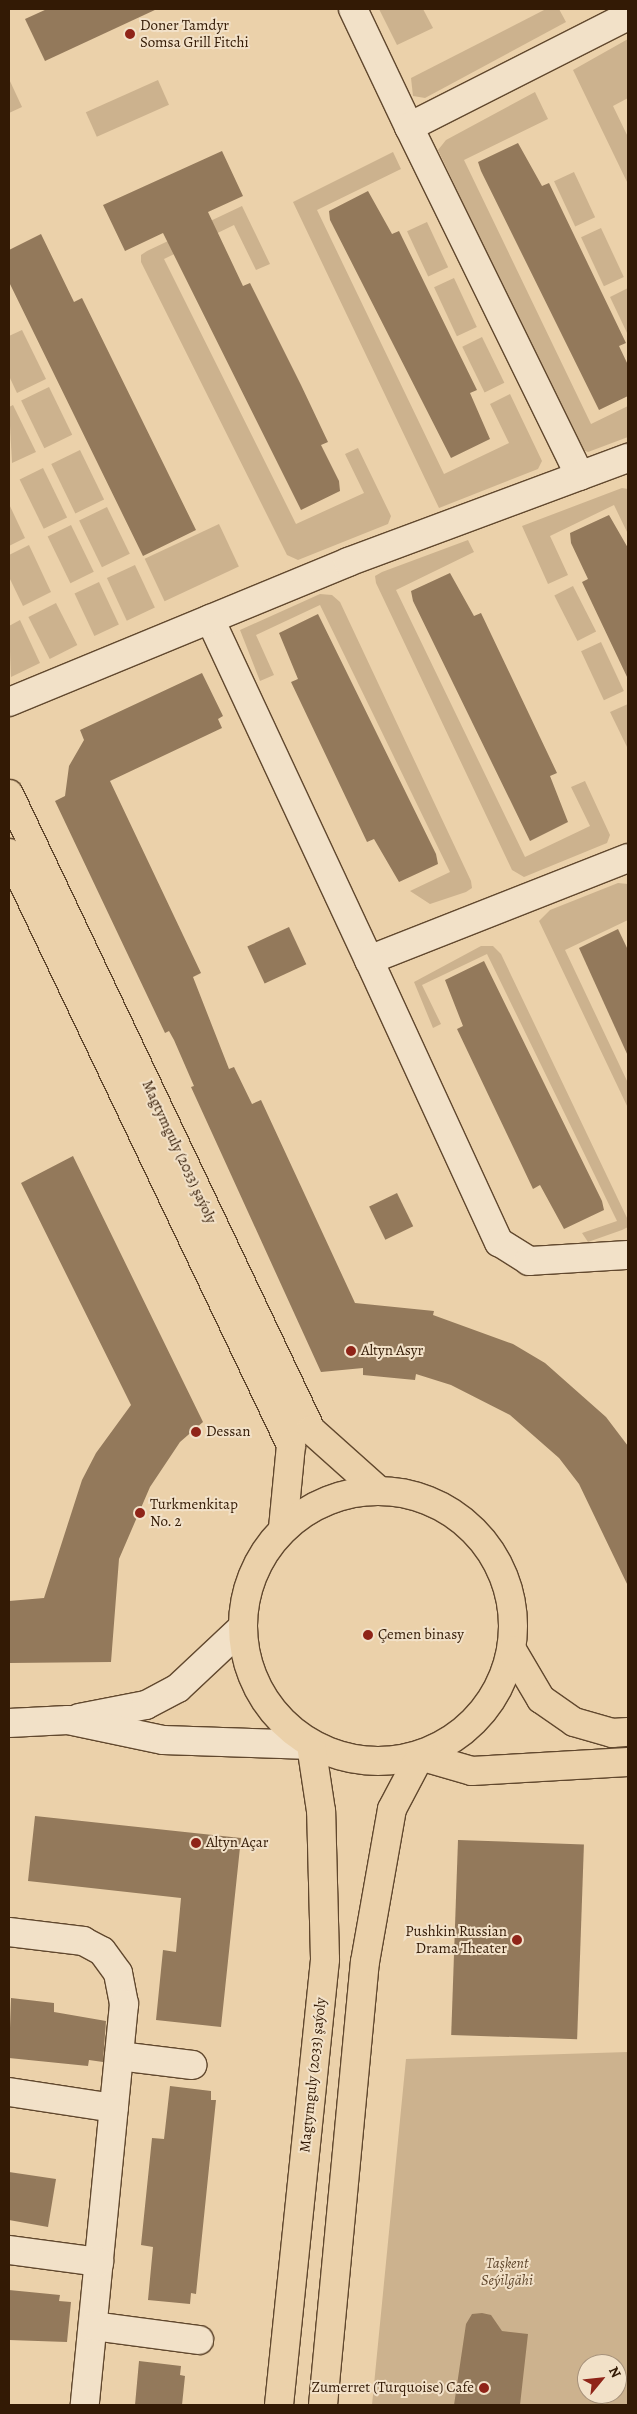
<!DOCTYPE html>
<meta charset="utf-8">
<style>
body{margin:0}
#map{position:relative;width:637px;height:2414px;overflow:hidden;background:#ebd1aa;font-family:Alegreya,serif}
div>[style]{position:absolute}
.green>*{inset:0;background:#ccb28e;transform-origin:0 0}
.building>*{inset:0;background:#93795b;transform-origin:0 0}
.roads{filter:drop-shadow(1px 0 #61482e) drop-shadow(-1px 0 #61482e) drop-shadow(0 1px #61482e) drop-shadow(0 -1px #61482e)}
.minor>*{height:28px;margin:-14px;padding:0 14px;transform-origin:14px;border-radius:14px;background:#f2e1c8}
.major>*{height:28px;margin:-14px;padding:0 14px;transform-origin:14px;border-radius:14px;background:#ebd1aa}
.major>.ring{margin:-14px;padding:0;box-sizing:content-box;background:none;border:28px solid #ebd1aa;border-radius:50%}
.dots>*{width:14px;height:14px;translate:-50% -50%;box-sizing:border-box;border:2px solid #f2e1c8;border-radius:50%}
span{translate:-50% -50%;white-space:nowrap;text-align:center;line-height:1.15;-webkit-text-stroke:4px #f2e1c8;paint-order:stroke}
.poi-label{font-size:15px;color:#331a05}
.left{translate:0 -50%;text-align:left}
.right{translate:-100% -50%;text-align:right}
.street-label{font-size:15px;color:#331a05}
.park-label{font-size:15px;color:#61482e;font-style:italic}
.frame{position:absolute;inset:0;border:10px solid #331a05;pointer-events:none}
.north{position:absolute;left:577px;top:2354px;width:50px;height:50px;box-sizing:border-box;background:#f2e1c8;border:1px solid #a6917a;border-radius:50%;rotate:62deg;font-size:14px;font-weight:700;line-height:20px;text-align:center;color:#331a05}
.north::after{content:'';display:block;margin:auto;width:18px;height:22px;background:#8f2418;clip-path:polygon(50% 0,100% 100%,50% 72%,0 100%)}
</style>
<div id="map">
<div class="green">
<div style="clip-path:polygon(379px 9px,423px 9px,433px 28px,397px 45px)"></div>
<div style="clip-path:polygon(546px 9px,559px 9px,566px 22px,425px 98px,413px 96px,411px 78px)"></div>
<div style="clip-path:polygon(628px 39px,628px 98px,613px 106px,628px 137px,628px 184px,573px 70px)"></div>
<div style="clip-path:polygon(9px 79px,22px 107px,9px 113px)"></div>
<div style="left:158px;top:80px;width:27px;height:79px;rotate:66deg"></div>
<div style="clip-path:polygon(535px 92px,548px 119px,464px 160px,591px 424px,628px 406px,628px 437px,588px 452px,580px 449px,438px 150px,446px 140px)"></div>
<div style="clip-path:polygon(393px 152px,401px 169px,317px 210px,444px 474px,509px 443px,490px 404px,510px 394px,542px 461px,538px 469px,439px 508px,293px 202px)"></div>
<div style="left:574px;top:172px;width:50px;height:22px;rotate:65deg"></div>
<div style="clip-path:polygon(242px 206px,270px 264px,256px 270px,234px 225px,164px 259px,296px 524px,364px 493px,345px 454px,358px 448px,391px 516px,388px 524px,298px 560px,287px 555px,141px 262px,141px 255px,147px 251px)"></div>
<div style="left:427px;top:222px;width:50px;height:22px;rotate:65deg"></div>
<div style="left:601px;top:228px;width:54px;height:22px;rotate:65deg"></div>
<div style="left:454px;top:278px;width:54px;height:22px;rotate:65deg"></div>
<div style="clip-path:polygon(628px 288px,628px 335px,610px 297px)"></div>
<div style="clip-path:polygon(22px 330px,46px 379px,17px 393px,9px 376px,9px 336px)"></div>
<div style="left:482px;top:337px;width:51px;height:22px;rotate:64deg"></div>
<div style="left:49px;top:387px;width:53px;height:31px;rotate:64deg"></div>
<div style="clip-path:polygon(13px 405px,36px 452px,12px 463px,9px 407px)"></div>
<div style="left:80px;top:450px;width:55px;height:32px;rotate:64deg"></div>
<div style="left:43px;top:468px;width:55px;height:26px;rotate:64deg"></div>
<div style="clip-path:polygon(622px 488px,628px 489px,628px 534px,614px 505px,550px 536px,568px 575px,548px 584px,522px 526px)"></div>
<div style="clip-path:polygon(9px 504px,25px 538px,9px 546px)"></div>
<div style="left:107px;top:507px;width:52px;height:31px;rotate:64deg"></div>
<div style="left:219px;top:524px;width:47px;height:82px;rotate:65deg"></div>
<div style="left:71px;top:525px;width:52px;height:26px;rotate:64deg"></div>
<div style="clip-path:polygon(468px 540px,474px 552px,396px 590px,525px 857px,590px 826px,571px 787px,585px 781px,610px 835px,607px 843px,524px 877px,512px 870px,376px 583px,375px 576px,382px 572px)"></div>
<div style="clip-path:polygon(29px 545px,51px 592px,23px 606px,9px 577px,9px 555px)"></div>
<div style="left:135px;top:565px;width:47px;height:31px;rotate:65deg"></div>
<div style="left:99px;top:582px;width:47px;height:27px;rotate:65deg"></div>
<div style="left:573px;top:586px;width:51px;height:21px;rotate:63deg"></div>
<div style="clip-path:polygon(320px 594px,332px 595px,340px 602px,471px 881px,472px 888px,466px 892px,430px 904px,410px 891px,450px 872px,320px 605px,256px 635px,274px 675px,260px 681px,240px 630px)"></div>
<div style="left:56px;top:603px;width:47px;height:31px;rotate:63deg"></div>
<div style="clip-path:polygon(20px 620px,40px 663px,11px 677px,9px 626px)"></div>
<div style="left:601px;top:642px;width:54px;height:22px;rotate:65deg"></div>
<div style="clip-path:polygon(628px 704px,628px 749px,610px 712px)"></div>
<div style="clip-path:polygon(618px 883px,628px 884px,628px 920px,565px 950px,628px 1083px,628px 1108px,539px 921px,550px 910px)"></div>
<div style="clip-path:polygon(481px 946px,493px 946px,501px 954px,628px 1220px,628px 1227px,622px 1230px,588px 1242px,582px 1233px,617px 1221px,487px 954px,422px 985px,441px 1024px,433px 1028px,414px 982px)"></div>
<div style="clip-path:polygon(evenodd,628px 2052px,628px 2405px,372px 2405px,406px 2059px,628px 2052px,587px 2364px,617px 2364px,617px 2394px,587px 2394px,587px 2364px)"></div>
</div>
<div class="building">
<div style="clip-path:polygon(47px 9px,157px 9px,45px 61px,25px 19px)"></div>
<div style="clip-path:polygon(518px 143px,542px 186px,549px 183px,626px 343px,619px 346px,628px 365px,628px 396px,599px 410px,481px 171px,478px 162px)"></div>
<div style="clip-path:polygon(222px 151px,243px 196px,208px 212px,243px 286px,250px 283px,301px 385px,328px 442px,321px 445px,339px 481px,340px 491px,301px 510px,163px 233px,125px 251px,103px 205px)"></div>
<div style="clip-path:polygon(368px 191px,392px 234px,399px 231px,477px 390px,470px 393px,490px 439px,451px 458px,330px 220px,329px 211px)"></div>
<div style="clip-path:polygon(41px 234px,74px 302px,82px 298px,196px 530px,143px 556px,9px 282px,9px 250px)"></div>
<div style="clip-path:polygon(609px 515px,628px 548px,628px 679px,582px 582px,588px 579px,571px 543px,570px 533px)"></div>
<div style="clip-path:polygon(450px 573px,474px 616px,481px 613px,557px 773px,550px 776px,568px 822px,530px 841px,413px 601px,411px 591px)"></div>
<div style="clip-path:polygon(318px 614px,436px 854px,438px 864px,399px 882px,374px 839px,367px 842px,291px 682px,298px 679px,279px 633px)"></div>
<div style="clip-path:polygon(202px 673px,223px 716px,218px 719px,222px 728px,110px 781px,201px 973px,193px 977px,229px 1069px,234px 1067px,252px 1104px,261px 1100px,355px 1303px,434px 1311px,433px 1315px,513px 1344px,545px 1363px,606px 1417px,628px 1446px,628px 1586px,579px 1484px,559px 1458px,510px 1415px,451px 1385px,416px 1374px,415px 1380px,363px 1375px,363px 1368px,321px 1372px,191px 1087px,194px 1086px,174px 1040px,169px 1031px,165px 1033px,55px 801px,65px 796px,69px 766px,84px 740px,80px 730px)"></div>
<div style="left:289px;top:927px;width:41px;height:46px;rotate:65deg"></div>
<div style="clip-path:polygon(618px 929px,628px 950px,628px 1056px,579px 948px)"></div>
<div style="clip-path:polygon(484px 961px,602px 1201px,604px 1210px,564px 1229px,540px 1185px,533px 1189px,457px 1029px,463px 1026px,445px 980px)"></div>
<div style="clip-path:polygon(73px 1156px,203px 1422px,180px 1442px,150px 1487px,119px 1559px,111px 1662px,9px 1663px,9px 1601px,44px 1598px,82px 1480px,96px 1453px,131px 1405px,21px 1183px)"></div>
<div style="left:397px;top:1193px;width:37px;height:31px;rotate:64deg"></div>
<div style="clip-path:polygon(35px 1816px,241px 1838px,221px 2027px,156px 2020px,163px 1950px,176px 1952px,181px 1898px,28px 1881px)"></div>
<div style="left:458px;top:1840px;width:126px;height:195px;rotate:2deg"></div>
<div style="clip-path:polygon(11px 1998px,54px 2003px,54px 2012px,106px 2021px,103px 2062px,89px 2060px,88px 2066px,9px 2058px)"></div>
<div style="clip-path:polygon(170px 2086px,211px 2091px,211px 2100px,216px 2100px,196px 2294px,191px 2293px,190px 2304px,148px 2300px,153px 2247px,141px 2245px,152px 2138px,164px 2139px)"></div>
<div style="clip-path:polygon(9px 2172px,56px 2179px,48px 2227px,9px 2220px)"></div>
<div style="clip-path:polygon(9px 2290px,60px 2295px,59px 2301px,71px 2302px,67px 2342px,9px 2340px)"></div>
<div style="clip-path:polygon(482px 2313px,491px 2315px,502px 2331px,528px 2334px,520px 2405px,454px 2405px,466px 2324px,472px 2314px)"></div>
<div style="clip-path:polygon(139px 2361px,181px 2366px,180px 2375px,185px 2376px,182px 2405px,135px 2405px)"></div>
</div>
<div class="roads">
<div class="minor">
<div style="left:353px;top:9px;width:131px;rotate:64.6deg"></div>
<div style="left:580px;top:476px;width:389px;rotate:-116.1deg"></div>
<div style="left:409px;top:127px;width:246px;rotate:-26.9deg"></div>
<div style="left:210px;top:619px;width:376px;rotate:65deg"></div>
<div style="left:369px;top:960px;width:278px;rotate:-21.5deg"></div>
<div style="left:9px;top:702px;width:367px;rotate:-22.4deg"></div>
<div style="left:348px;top:562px;width:299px;rotate:-20.4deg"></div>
<div style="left:369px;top:960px;width:311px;rotate:65.3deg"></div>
<div style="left:499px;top:1242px;width:36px;rotate:32deg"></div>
<div style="left:529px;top:1261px;width:99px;rotate:-3.5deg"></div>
<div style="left:79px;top:1718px;width:68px;rotate:-11deg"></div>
<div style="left:146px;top:1705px;width:36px;rotate:-28deg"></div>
<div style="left:178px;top:1688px;width:88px;rotate:-43.2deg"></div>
<div style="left:9px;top:1723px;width:59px;rotate:-2.9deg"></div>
<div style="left:68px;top:1720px;width:97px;rotate:11.9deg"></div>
<div style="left:163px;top:1740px;width:148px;rotate:1.9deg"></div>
<div style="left:9px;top:1932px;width:75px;rotate:6.9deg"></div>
<div style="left:83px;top:1941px;width:21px;rotate:28deg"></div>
<div style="left:102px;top:1951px;width:27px;rotate:54deg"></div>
<div style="left:118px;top:1973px;width:32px;rotate:79deg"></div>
<div style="left:124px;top:2004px;width:403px;rotate:95.6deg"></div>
<div style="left:119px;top:2056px;width:74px;rotate:7deg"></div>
<div style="left:9px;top:2092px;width:106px;rotate:8.7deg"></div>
<div style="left:9px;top:2250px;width:91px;rotate:7.6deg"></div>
<div style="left:93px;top:2326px;width:107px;rotate:7.5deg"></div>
</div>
<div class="major">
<div style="left:9px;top:794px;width:704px;rotate:64.6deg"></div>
<div style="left:311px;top:1430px;width:89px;rotate:41.8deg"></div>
<div style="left:9px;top:853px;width:656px;rotate:64.53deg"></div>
<div style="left:291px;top:1445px;width:83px;rotate:95.5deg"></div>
<div class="ring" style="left:243px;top:1491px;width:242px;height:242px"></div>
<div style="left:512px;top:1650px;width:57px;rotate:59.4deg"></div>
<div style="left:541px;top:1699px;width:40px;rotate:34.9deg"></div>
<div style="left:574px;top:1722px;width:40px;rotate:16deg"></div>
<div style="left:612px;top:1733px;width:16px;rotate:-4deg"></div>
<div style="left:279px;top:2405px;width:448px;rotate:-84.1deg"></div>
<div style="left:325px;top:1959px;width:148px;rotate:-91.5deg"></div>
<div style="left:321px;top:1811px;width:67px;rotate:-98.6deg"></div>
<div style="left:323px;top:2405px;width:445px;rotate:-84.6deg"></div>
<div style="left:365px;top:1962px;width:155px;rotate:-80deg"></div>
<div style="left:392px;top:1809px;width:60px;rotate:-62.2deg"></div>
<div style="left:420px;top:1756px;width:54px;rotate:16.1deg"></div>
<div style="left:472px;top:1771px;width:156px;rotate:-3.3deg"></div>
</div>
</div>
<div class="dots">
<div style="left:130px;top:34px;background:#8f2418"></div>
<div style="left:351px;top:1351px;background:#8f2418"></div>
<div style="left:196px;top:1432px;background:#8f2418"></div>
<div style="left:140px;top:1513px;background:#8f2418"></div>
<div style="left:368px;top:1635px;background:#8f2418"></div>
<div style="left:196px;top:1843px;background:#8f2418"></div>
<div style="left:517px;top:1940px;background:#8f2418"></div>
<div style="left:484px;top:2388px;background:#8f2418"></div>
</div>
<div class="poi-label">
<span class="left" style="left:140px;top:34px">Doner Tamdyr<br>Somsa Grill Fitchi</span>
<span class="left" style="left:361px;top:1351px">Altyn Asyr</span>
<span class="left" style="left:206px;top:1432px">Dessan</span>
<span class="left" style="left:150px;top:1513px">Turkmenkitap<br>No. 2</span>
<span class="left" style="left:378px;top:1635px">Çemen binasy</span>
<span class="left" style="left:206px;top:1843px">Altyn Açar</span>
<span class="right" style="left:507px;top:1940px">Pushkin Russian<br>Drama Theater</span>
<span class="right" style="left:474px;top:2388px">Zumerret (Turquoise) Cafe</span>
</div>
<div class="street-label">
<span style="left:179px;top:1152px;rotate:65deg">Magtymguly (2033) şaýoly</span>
<span style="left:313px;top:2075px;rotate:-84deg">Magtymguly (2033) şaýoly</span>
</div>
<div class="park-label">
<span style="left:507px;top:2272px">Taşkent<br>Seýilgähi</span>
</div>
<div class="frame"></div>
<div class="north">N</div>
</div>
